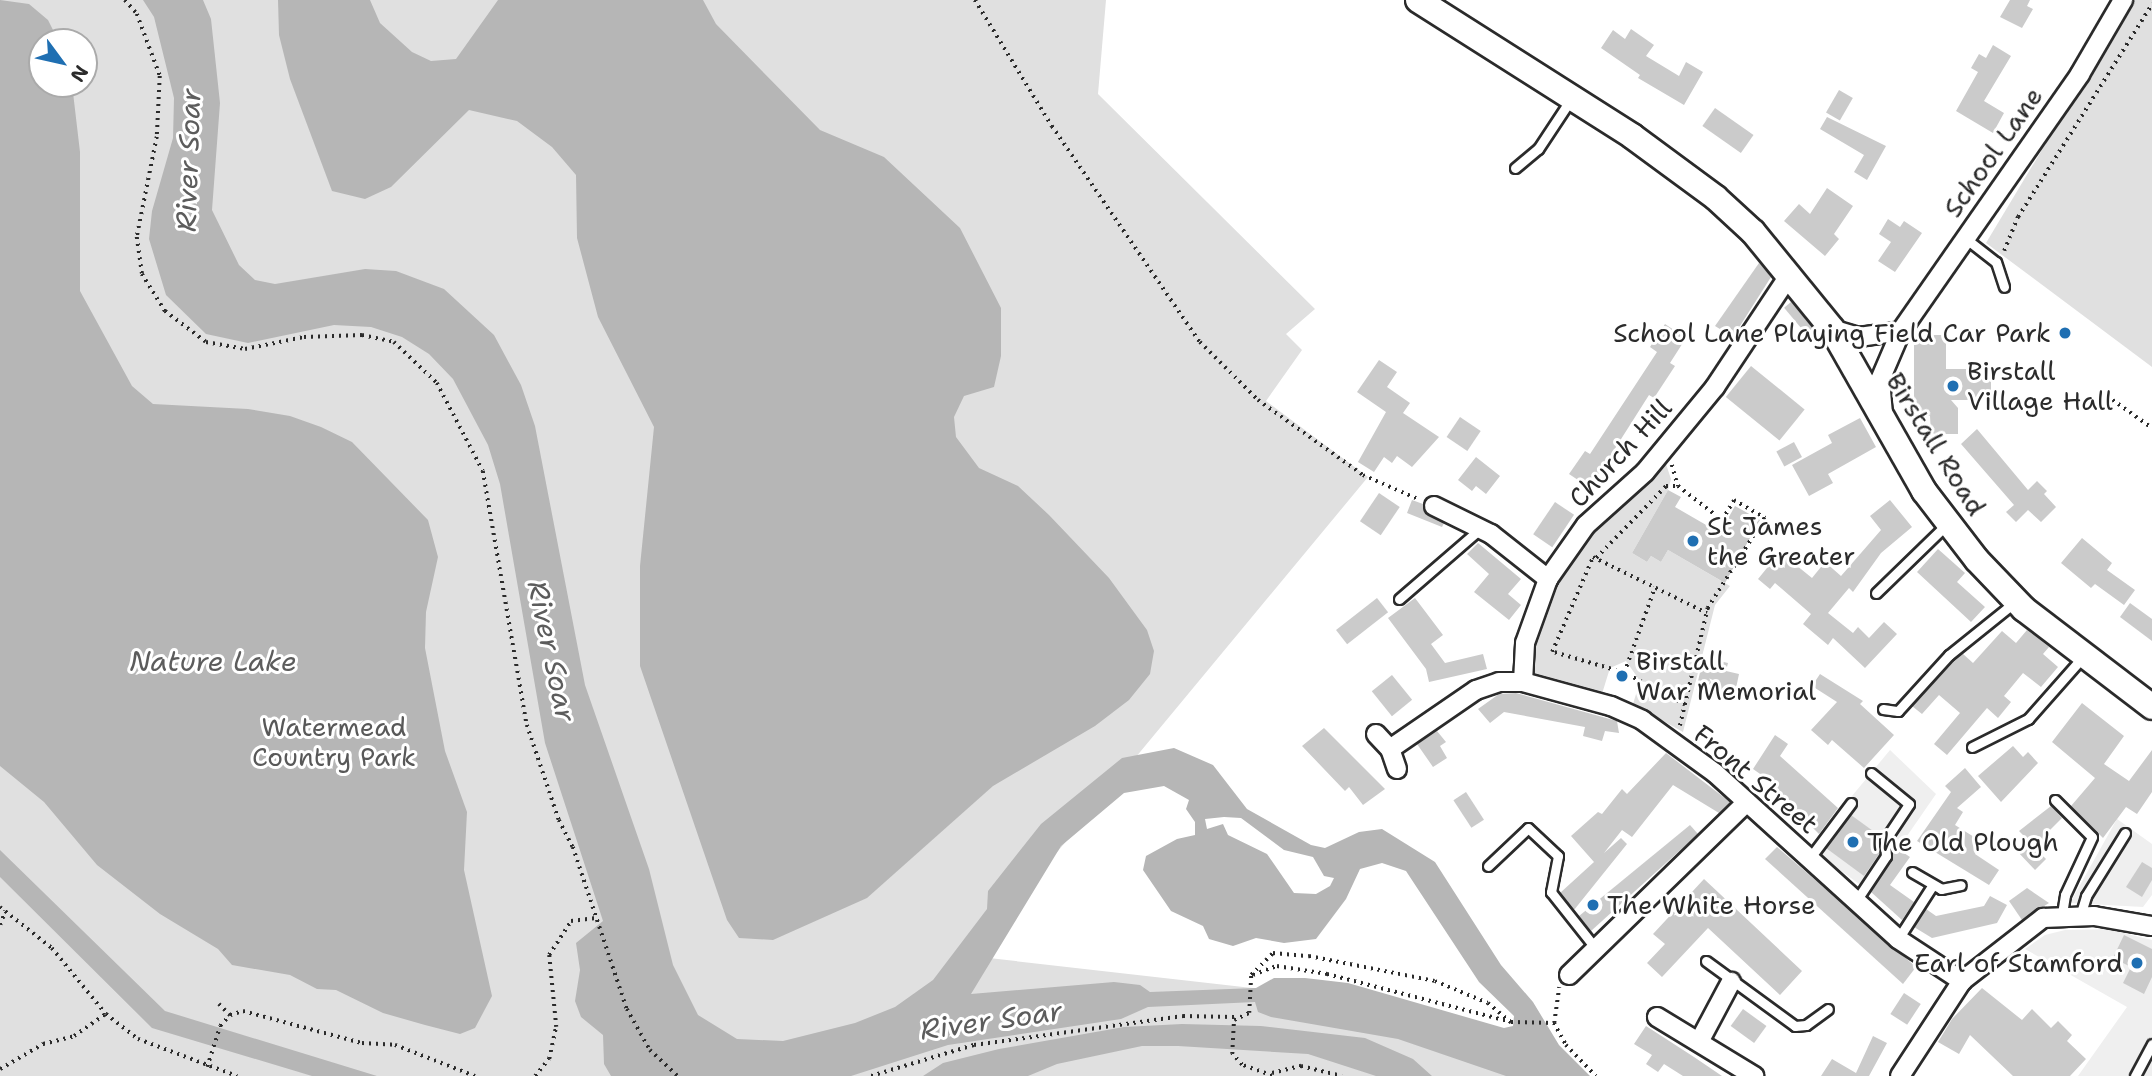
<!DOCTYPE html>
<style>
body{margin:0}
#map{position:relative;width:2152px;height:1076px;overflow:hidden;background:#fff;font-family:"Shantell Sans",sans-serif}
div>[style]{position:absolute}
.built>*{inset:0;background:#efefef}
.green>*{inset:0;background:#e0e0e0}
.water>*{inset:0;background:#b6b6b6}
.building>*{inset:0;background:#cbcbcb;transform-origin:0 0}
.path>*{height:3.5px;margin-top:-1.75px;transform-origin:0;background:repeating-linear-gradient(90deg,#2b2b2b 0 2px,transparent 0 7px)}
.roads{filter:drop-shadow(2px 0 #2b2b2b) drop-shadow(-2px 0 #2b2b2b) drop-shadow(0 2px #2b2b2b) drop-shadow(0 -2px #2b2b2b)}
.lane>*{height:9px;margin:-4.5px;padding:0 4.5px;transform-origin:4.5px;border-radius:4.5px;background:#fff}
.street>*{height:18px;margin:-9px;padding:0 9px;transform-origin:9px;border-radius:9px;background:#fff}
.secondary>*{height:24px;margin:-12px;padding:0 12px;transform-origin:12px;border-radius:12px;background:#fff}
.dots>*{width:19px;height:19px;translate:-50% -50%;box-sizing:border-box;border:4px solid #fff;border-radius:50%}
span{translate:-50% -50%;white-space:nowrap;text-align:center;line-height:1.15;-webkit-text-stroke:6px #fff;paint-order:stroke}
.street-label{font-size:26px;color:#2b2b2b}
.poi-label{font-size:26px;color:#2b2b2b}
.right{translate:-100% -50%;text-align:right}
.left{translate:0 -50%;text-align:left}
.park-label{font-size:26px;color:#585858}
.water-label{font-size:28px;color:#5c5c5c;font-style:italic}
.north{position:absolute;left:28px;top:28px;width:70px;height:70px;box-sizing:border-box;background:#fff;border:2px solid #aaa;border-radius:50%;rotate:123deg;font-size:19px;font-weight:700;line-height:28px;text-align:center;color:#2b2b2b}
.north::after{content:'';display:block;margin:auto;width:24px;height:32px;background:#1f6fb2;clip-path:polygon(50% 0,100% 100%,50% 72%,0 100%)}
</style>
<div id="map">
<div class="built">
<div style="clip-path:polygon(1890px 750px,1936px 794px,1869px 891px,1809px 848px)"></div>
<div style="clip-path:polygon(2117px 819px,2152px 844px,2152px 895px,2143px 907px,2070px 903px)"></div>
<div style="clip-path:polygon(2107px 929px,2152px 940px,2152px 1076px,2078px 1076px,2127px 1007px,2025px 949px,2045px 935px,2065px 930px)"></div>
</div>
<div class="green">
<div style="clip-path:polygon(evenodd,0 0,1106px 0,1098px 94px,1315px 309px,1286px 334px,1302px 350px,1266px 401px,1368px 477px,971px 956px,1304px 994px,1513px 1076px,0 1076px,0 0,42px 42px,84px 42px,84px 84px,42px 84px,42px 42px)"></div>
<div style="clip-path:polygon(2132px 0,2152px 0,2152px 367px,1986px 243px)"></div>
<div style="clip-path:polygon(1666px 464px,1671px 479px,1668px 490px,1632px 553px,1647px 562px,1651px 556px,1661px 562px,1668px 550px,1730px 586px,1715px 605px,1683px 732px,1633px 704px,1640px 681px,1626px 661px,1610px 668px,1601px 697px,1534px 674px,1532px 655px,1536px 625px,1552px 587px,1595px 528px)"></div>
</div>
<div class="water">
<div style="clip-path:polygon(0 0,29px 4px,48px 20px,59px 42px,42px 42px,42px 84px,72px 84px,80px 152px,80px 291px,132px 386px,153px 404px,248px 409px,290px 416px,321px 427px,352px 442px,428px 520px,438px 557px,426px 612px,425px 648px,445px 751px,467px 812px,464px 870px,492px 996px,475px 1028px,460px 1034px,425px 1025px,383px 1013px,336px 990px,317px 989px,290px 975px,232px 965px,218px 949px,160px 914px,97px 865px,44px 802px,0 766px)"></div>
<div style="clip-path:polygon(evenodd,143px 0,203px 0,211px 19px,220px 103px,212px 210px,239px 265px,255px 280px,275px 284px,365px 269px,396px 271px,444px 289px,494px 335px,521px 385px,535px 426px,585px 685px,649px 869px,673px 965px,698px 1015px,737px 1039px,783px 1041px,855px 1023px,895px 1007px,933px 980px,987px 909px,988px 891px,1041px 824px,1122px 758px,1174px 748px,1213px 765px,1247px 809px,1311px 845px,1325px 848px,1359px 832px,1382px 829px,1435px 862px,1501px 965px,1533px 1002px,1559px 1045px,1590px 1076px,1506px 1076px,1398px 1039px,1271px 1017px,1258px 1012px,1255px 1002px,1148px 1007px,1121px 1019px,948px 1045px,851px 1076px,611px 1076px,604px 1064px,603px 1035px,581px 1017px,575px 1001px,580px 970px,576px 943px,603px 921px,545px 743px,500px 484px,488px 445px,453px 379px,429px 354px,402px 337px,371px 327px,334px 325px,248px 343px,206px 334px,166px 295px,149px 239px,152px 211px,173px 138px,174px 98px,154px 17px,143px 0,1164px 786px,1189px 800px,1186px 809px,1195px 822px,1195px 835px,1177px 839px,1146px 856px,1143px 870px,1171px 911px,1203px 926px,1209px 939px,1233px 946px,1256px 938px,1284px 943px,1316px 939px,1346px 899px,1360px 869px,1382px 863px,1406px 871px,1479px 982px,1514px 1016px,1513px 1026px,1504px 1028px,1348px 983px,1305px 978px,1274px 978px,1256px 988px,1150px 992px,1140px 985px,1114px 982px,971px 994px,1061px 846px,1124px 793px,1164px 786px,143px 0,1224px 817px,1241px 818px,1284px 850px,1313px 857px,1324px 876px,1334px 878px,1330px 886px,1316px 894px,1294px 893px,1267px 854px,1228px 835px,1223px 824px,1207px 829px,1205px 819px,1224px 817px)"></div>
<div style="clip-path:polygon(278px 0,370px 0,380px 23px,412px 52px,431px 61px,456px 59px,498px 0,703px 0,716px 24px,820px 130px,884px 157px,960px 228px,1001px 308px,1001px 356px,994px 387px,964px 396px,954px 417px,956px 437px,979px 468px,1018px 486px,1049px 515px,1109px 578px,1147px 630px,1154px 651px,1150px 674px,1129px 700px,1095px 726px,993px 786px,867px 898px,773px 940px,739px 938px,727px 920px,640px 666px,640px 566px,654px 427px,598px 317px,577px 238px,576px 175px,552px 147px,517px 121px,469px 110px,391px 187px,365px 199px,332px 191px,290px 79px,279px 35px)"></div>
<div style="clip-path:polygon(0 850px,165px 1011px,377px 1076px,312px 1076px,152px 1028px,0 877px)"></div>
<div style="clip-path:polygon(1182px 1024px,1261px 1026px,1365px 1038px,1413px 1059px,1432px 1076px,1376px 1076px,1308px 1054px,1178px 1046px,1142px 1046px,1057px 1064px,1028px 1076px,923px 1076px,943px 1063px,999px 1049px,1124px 1027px)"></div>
</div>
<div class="building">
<div style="clip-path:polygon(2010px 0,2030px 0,2027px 6px,2033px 9px,2022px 28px,2000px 17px)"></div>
<div style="clip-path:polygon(1631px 29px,1654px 45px,1646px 56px,1679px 76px,1686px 62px,1703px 72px,1684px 105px,1638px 78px,1640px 75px,1601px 48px,1613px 30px,1625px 39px)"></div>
<div style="clip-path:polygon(1993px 45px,2011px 56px,1984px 101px,2004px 113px,1993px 133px,1956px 111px,1978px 72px,1971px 68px,1979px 54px,1986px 58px)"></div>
<div style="left:1839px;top:90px;width:16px;height:26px;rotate:30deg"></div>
<div style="left:1715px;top:108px;width:47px;height:22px;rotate:35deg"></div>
<div style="clip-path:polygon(1827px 117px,1886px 146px,1867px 180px,1854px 172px,1864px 155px,1820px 129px)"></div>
<div style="clip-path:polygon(1827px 188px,1853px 206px,1834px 234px,1839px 239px,1825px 256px,1784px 221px,1799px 204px,1810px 214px)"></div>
<div style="clip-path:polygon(1888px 219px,1900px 227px,1904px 221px,1922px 233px,1895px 272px,1878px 261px,1891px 242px,1879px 234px)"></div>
<div style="clip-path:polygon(1759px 263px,1771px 277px,1733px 337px,1715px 326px)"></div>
<div style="left:1791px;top:302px;width:39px;height:9px;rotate:50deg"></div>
<div style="clip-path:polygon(1665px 324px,1686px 338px,1670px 363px,1675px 366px,1654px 398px,1649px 395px,1590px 488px,1569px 474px,1585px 451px,1590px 454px,1657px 352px,1650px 347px)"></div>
<div style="clip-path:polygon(1914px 335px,1946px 335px,1946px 369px,1991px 369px,1991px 400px,1951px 400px,1958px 408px,1958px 434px,1931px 434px,1930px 416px,1914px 416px)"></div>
<div style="clip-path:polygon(1379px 360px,1397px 372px,1387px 387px,1410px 403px,1403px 413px,1439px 437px,1412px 467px,1397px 456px,1392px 463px,1384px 457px,1374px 472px,1358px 462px,1386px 412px,1357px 392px)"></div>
<div style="left:1751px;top:366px;width:69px;height:40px;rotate:39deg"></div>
<div style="left:1460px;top:417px;width:25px;height:24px;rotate:34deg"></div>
<div style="clip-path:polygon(1860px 418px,1876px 447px,1828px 474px,1833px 483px,1809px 496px,1792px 465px,1832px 443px,1828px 435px)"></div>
<div style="clip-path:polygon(1977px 429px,2028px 490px,2037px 481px,2047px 491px,2044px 494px,2056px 507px,2041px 522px,2028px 510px,2016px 522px,2006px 512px,2014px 505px,1961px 444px)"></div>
<div style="left:1794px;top:442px;width:17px;height:20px;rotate:62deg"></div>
<div style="clip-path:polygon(1476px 457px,1500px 476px,1486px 494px,1476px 486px,1472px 491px,1458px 480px)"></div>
<div style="clip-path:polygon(1668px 490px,1681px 497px,1675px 507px,1720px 533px,1735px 506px,1760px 520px,1725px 583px,1668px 550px,1661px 562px,1651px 556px,1647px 562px,1632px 553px)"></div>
<div style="left:1379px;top:493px;width:25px;height:34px;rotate:34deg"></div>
<div style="clip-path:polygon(1412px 500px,1423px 504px,1425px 513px,1444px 523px,1442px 527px,1407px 513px)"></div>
<div style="clip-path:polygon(1890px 500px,1912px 527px,1881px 553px,1853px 592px,1849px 588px,1828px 613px,1853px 633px,1858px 627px,1869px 638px,1884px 622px,1897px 634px,1865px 668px,1833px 638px,1828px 645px,1803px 624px,1811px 614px,1775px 583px,1770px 589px,1758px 579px,1780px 552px,1812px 578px,1825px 562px,1841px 576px,1881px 530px,1870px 516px)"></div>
<div style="left:1555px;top:502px;width:23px;height:39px;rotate:34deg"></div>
<div style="clip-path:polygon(2082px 538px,2112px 563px,2107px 570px,2135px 590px,2124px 605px,2095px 584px,2091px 588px,2061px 563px)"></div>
<div style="clip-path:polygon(1478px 543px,1521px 579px,1508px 594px,1521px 605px,1509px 620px,1474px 592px,1489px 574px,1467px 554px)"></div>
<div style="clip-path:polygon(1938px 549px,1965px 573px,1957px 582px,1985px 607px,1971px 622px,1917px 572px)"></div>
<div style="left:1377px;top:598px;width:18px;height:52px;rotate:52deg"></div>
<div style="clip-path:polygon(1415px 598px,1443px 635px,1431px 644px,1445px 663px,1483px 654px,1487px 669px,1429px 682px,1426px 669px,1388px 618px)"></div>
<div style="clip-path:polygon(2130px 603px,2152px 619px,2152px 641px,2120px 617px)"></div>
<div style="clip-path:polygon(2027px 630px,2049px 647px,2043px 654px,2058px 667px,2041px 687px,2023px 673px,2004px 696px,2011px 702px,1998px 718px,1987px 708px,1947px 755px,1934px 744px,1960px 713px,1939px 695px,1922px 714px,1912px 706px,1962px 653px,1973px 663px,2002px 631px,2016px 643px)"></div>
<div style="clip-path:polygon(1711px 659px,1728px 663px,1726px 671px,1739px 674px,1735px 693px,1696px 690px,1701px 668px,1709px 670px)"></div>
<div style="clip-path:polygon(1820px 674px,1863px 701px,1860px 704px,1894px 735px,1864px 768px,1832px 740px,1828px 745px,1811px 730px,1837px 702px,1812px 686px)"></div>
<div style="left:1392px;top:675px;width:32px;height:26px;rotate:51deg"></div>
<div style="clip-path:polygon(1516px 693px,1617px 721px,1619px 733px,1605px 731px,1602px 741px,1583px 736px,1585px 727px,1504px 712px,1490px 723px,1478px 709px,1499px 694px)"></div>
<div style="clip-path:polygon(2082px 703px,2124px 736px,2104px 764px,2129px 781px,2152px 750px,2152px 792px,2137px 814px,2126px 807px,2103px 838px,2071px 806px,2095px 778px,2052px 742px)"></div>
<div style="clip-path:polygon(1324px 728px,1385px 789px,1363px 805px,1349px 787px,1345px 791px,1302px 746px)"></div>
<div style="clip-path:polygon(1437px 731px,1446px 742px,1440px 746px,1447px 758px,1433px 767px,1417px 744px)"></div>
<div style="clip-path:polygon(1775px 735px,1788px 744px,1780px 756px,1838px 808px,1819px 834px,1773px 788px,1776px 785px,1753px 769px)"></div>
<div style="clip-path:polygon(2013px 746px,2023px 757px,2028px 752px,2038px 763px,2001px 802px,1978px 776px)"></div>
<div style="clip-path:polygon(1666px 753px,1730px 802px,1719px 813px,1673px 785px,1632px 837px,1622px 830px,1604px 853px,1621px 838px,1627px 844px,1574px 910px,1560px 893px,1594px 862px,1571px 836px,1598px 812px,1602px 814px,1622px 789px,1627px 794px)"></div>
<div style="clip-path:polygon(1965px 768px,1981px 787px,1957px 808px,1963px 812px,1955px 825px,1982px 842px,1975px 854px,1999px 870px,1989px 885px,1917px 841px,1951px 792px,1945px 786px)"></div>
<div style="left:1466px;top:792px;width:33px;height:15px;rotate:57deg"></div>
<div style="clip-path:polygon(2051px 806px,2062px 818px,2044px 836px,2049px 841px,2038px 851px,2046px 859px,2035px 870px,2017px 851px,2028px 840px,2019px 831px)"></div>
<div style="clip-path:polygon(1851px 815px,1880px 836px,1879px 854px,1864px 876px,1826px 848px)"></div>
<div style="clip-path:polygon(1690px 825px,1698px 834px,1591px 931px,1579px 916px)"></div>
<div style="clip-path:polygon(1892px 845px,1910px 857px,1890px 885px,1914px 902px,1902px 920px,1871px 892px,1892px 860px)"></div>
<div style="clip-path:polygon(1777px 847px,1916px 967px,1903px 984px,1765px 859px)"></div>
<div style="clip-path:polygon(2142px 862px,2152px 868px,2152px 880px,2142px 897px,2126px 887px)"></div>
<div style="clip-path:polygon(1704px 879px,1802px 971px,1780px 995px,1708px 928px,1662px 977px,1647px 963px,1665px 944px,1653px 934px)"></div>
<div style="clip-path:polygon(2027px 888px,2049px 903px,2022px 920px,2009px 901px)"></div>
<div style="clip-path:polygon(1990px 896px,2007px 905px,1997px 923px,1932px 938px,1914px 927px,1926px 909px,1936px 916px,1984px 906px)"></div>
<div style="clip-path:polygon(2124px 935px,2152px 949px,2152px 977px,2144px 994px,2123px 983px,2131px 967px,2113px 958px)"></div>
<div style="clip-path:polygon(1982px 988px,2022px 1020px,2032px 1009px,2051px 1028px,2058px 1021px,2072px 1035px,2067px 1041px,2086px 1059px,2070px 1076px,2013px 1076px,1970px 1035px,1959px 1054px,1938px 1042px,1952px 1019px)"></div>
<div style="left:1904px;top:993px;width:20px;height:25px;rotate:33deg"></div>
<div style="left:1743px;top:1009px;width:29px;height:21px;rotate:36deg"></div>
<div style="clip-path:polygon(1646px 1026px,1694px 1057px,1722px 1076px,1683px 1076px,1664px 1064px,1658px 1072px,1646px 1064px,1652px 1055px,1634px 1044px)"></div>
<div style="clip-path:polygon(1873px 1036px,1887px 1043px,1869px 1076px,1821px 1076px,1832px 1059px,1856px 1073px)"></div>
</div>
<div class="path">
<div style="left:125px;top:0;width:18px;rotate:49deg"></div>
<div style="left:137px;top:14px;width:66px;rotate:69.6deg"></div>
<div style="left:160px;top:76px;width:61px;rotate:92.8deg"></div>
<div style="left:157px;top:137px;width:102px;rotate:101.3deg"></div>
<div style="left:137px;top:237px;width:37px;rotate:82deg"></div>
<div style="left:142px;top:274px;width:44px;rotate:58.1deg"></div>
<div style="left:165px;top:311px;width:51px;rotate:37.1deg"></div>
<div style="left:206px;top:342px;width:40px;rotate:10deg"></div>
<div style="left:245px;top:349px;width:60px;rotate:-11.5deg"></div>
<div style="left:304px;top:337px;width:58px;rotate:-2deg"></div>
<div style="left:362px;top:335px;width:33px;rotate:12deg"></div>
<div style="left:394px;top:342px;width:59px;rotate:43.6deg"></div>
<div style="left:437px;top:383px;width:99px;rotate:62.4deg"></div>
<div style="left:483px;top:471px;width:258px;rotate:80.2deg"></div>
<div style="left:527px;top:725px;width:100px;rotate:71.4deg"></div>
<div style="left:559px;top:820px;width:30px;rotate:63deg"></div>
<div style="left:573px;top:847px;width:171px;rotate:71.6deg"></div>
<div style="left:627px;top:1009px;width:47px;rotate:60.7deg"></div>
<div style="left:650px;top:1050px;width:38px;rotate:43deg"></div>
<div style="left:975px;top:0;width:148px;rotate:58.6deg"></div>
<div style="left:1052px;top:126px;width:262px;rotate:55.6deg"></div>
<div style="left:1200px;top:342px;width:82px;rotate:45deg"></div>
<div style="left:1258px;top:400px;width:129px;rotate:35.5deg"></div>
<div style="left:1363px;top:475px;width:60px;rotate:23.6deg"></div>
<div style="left:2004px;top:251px;width:37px;rotate:-68deg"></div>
<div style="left:2018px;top:217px;width:252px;rotate:-57.8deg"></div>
<div style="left:2107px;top:396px;width:55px;rotate:35.4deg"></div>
<div style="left:1672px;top:465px;width:22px;rotate:74deg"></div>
<div style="left:1678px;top:486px;width:56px;rotate:37.7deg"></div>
<div style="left:1722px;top:520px;width:23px;rotate:-59deg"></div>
<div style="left:1734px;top:500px;width:36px;rotate:30deg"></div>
<div style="left:1765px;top:518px;width:107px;rotate:122.3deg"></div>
<div style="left:1708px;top:608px;width:121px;rotate:103.3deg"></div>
<div style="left:1596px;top:558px;width:100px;rotate:-45.8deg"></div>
<div style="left:1666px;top:486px;width:12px"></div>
<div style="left:1624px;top:673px;width:91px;rotate:-70.2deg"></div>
<div style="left:1685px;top:705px;width:69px;rotate:-152.3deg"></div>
<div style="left:1624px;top:673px;width:75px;rotate:-163.7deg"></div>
<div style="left:1552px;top:652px;width:103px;rotate:-66.7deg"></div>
<div style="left:1593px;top:557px;width:127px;rotate:26.2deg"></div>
<div style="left:0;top:907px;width:66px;rotate:38.3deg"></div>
<div style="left:52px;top:948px;width:85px;rotate:50.7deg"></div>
<div style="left:106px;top:1014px;width:41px;rotate:38deg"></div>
<div style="left:138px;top:1039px;width:106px;rotate:20.5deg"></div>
<div style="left:0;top:925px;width:15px;rotate:-70deg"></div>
<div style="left:1253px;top:975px;width:26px;rotate:-21deg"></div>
<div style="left:1277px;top:966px;width:51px;rotate:9.1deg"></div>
<div style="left:1327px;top:974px;width:190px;rotate:14.6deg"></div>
<div style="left:1511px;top:1022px;width:43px;rotate:1.3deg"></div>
<div style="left:1554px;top:1023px;width:25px;rotate:61deg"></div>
<div style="left:1566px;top:1045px;width:43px;rotate:45.9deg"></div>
<div style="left:219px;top:1004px;width:16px;rotate:45deg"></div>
<div style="left:1554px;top:1023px;width:36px;rotate:-82deg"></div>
<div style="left:207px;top:1067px;width:43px;rotate:-72.4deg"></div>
<div style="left:220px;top:1026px;width:15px;rotate:-48deg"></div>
<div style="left:230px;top:1015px;width:14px;rotate:-17deg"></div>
<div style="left:243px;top:1011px;width:123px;rotate:15.1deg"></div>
<div style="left:362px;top:1043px;width:33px;rotate:3deg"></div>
<div style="left:395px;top:1045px;width:86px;rotate:21.2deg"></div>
<div style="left:0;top:1069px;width:50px;rotate:-30.2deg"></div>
<div style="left:43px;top:1044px;width:32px;rotate:-14deg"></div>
<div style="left:74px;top:1036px;width:39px;rotate:-35deg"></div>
<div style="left:1272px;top:1073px;width:30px;rotate:-14deg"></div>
<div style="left:1301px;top:1066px;width:42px;rotate:13.7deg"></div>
<div style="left:535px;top:1076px;width:22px;rotate:-51deg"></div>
<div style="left:549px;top:1059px;width:33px;rotate:-78deg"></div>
<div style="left:556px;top:1027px;width:72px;rotate:-95.6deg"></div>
<div style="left:549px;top:955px;width:40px;rotate:-57.1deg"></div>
<div style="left:571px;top:921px;width:25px;rotate:-7deg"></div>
<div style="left:871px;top:1076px;width:108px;rotate:-16.8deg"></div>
<div style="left:974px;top:1045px;width:211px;rotate:-7.9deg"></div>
<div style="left:1183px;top:1016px;width:51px;rotate:1.1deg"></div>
<div style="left:1272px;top:1076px;width:32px;rotate:-160deg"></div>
<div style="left:1242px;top:1065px;width:15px;rotate:-132deg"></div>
<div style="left:1232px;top:1054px;width:34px;rotate:-87deg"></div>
<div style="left:1234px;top:1020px;width:17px;rotate:-25deg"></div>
<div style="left:1249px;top:1013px;width:38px;rotate:-87deg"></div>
<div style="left:1251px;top:975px;width:31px;rotate:-45deg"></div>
<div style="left:1273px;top:953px;width:36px;rotate:5deg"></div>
<div style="left:1309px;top:956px;width:128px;rotate:11.2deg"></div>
<div style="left:1435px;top:981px;width:57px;rotate:22.5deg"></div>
<div style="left:1488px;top:1003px;width:30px;rotate:40deg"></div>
</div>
<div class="roads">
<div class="lane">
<div style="left:1515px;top:168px;width:30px;rotate:-40deg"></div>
<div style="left:1538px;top:149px;width:60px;rotate:-56.6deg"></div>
<div style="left:1965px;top:238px;width:39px;rotate:38deg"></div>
<div style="left:1996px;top:262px;width:26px;rotate:72deg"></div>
<div style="left:1876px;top:593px;width:98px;rotate:-44.2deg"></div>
<div style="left:1399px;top:599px;width:108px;rotate:-40.9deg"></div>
<div style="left:1883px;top:709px;width:15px;rotate:8deg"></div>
<div style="left:1898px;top:711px;width:76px;rotate:-47.7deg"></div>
<div style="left:1949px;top:655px;width:85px;rotate:-38.8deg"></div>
<div style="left:1972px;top:747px;width:63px;rotate:-26.6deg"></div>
<div style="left:2028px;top:719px;width:81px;rotate:-48.5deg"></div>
<div style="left:2055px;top:800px;width:52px;rotate:45deg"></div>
<div style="left:2092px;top:837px;width:64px;rotate:115deg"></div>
<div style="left:2065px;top:895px;width:20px;rotate:99deg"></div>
<div style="left:1809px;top:859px;width:70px;rotate:-53.1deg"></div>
<div style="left:1488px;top:866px;width:55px;rotate:-43.5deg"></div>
<div style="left:1528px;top:828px;width:41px;rotate:43deg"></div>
<div style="left:1558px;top:856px;width:37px;rotate:101deg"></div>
<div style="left:1551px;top:892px;width:74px;rotate:51.6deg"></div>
<div style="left:1912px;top:872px;width:34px;rotate:30deg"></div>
<div style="left:1941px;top:889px;width:20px;rotate:-11deg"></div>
<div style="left:1856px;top:901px;width:54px;rotate:-56.3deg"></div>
<div style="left:1886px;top:856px;width:16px;rotate:-94deg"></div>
<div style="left:1885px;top:840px;width:43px;rotate:-56.3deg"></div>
<div style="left:1909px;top:804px;width:49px;rotate:-140.8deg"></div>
<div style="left:2080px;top:916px;width:21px;rotate:-73deg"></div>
<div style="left:2086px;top:896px;width:74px;rotate:-58.2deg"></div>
<div style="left:1898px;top:939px;width:63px;rotate:-57.3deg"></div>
<div style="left:1706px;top:961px;width:110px;rotate:36.1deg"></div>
<div style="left:1795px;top:1026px;width:11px;rotate:-5deg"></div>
<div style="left:1806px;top:1025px;width:27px;rotate:-36deg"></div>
<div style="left:2135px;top:1076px;width:36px;rotate:-62deg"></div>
</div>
<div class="street">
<div style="left:1832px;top:329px;width:28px;rotate:17deg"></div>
<div style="left:1859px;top:337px;width:42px;rotate:-8.1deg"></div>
<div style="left:1883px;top:414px;width:34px;rotate:-95deg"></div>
<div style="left:1880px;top:380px;width:53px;rotate:-66.8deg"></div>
<div style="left:1901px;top:331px;width:313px;rotate:-55.1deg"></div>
<div style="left:2080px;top:74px;width:86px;rotate:-59.8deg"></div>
<div style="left:1434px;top:506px;width:64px;rotate:26.2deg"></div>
<div style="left:1491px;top:534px;width:73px;rotate:38.3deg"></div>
<div style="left:1523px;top:682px;width:39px;rotate:-87deg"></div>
<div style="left:1525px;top:643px;width:68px;rotate:-70.2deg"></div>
<div style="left:1548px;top:579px;width:66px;rotate:-54.9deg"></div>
<div style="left:1586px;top:525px;width:79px;rotate:-41.9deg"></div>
<div style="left:1645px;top:472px;width:110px;rotate:-50.5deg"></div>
<div style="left:1715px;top:387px;width:136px;rotate:-56.4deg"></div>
<div style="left:1376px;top:734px;width:21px;rotate:47deg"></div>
<div style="left:1397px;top:769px;width:21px;rotate:-109deg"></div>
<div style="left:1390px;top:749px;width:104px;rotate:-34.5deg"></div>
<div style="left:1476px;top:690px;width:24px;rotate:-19deg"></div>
<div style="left:1499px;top:682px;width:24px"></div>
<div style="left:1523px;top:682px;width:91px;rotate:15.3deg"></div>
<div style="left:1611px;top:706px;width:34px;rotate:24deg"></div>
<div style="left:1642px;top:720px;width:90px;rotate:36deg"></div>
<div style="left:1715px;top:773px;width:247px;rotate:42.2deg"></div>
<div style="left:1898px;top:939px;width:77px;rotate:33.3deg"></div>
<div style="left:1569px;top:975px;width:248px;rotate:-44.2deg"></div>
<div style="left:1657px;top:1017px;width:114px;rotate:31.3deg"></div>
<div style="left:1700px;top:1040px;width:66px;rotate:-61.9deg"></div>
<div style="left:1900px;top:1076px;width:113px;rotate:-56.9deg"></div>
<div style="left:1962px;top:981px;width:103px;rotate:-37.9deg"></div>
<div style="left:2043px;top:918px;width:51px;rotate:-2.2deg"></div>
<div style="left:2094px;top:916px;width:59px;rotate:9.8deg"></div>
</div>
<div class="secondary">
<div style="left:1418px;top:0;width:254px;rotate:32.4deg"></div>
<div style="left:1632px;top:136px;width:104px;rotate:36.4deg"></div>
<div style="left:1716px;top:198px;width:50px;rotate:42.6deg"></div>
<div style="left:1753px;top:232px;width:125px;rotate:50.8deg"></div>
<div style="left:1832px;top:329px;width:186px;rotate:60.4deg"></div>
<div style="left:1924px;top:491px;width:87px;rotate:52.5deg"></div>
<div style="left:1977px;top:560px;width:68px;rotate:46.2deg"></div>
<div style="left:2024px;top:609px;width:161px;rotate:37.4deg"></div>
</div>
</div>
<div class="dots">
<div style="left:2065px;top:333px;background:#1f6fb2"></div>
<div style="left:1953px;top:386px;background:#1f6fb2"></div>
<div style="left:1693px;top:541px;background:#1f6fb2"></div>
<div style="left:1622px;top:676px;background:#1f6fb2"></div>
<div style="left:1853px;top:842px;background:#1f6fb2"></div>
<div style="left:1593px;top:905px;background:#1f6fb2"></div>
<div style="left:2137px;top:963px;background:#1f6fb2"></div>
</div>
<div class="street-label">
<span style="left:1993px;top:152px;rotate:-55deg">School Lane</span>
<span style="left:1936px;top:444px;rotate:58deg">Birstall Road</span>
<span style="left:1620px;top:453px;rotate:-47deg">Church Hill</span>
<span style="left:1756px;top:779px;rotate:40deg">Front Street</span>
</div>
<div class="poi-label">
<span class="right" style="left:2051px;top:333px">School Lane Playing Field Car Park</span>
<span class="left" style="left:1967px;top:386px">Birstall<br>Village Hall</span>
<span class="left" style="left:1707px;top:541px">St James<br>the Greater</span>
<span class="left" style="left:1636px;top:676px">Birstall<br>War Memorial</span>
<span class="left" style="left:1867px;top:842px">The Old Plough</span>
<span class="left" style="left:1607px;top:905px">The White Horse</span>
<span class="right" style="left:2123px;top:963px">Earl of Stamford</span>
</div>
<div class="park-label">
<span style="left:334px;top:742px">Watermead<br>Country Park</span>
</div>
<div class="water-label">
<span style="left:188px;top:160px;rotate:-88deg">River Soar</span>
<span style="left:552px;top:651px;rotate:78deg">River Soar</span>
<span style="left:213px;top:661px">Nature Lake</span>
<span style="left:991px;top:1020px;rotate:-8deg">River Soar</span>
</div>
<div class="north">N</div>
</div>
